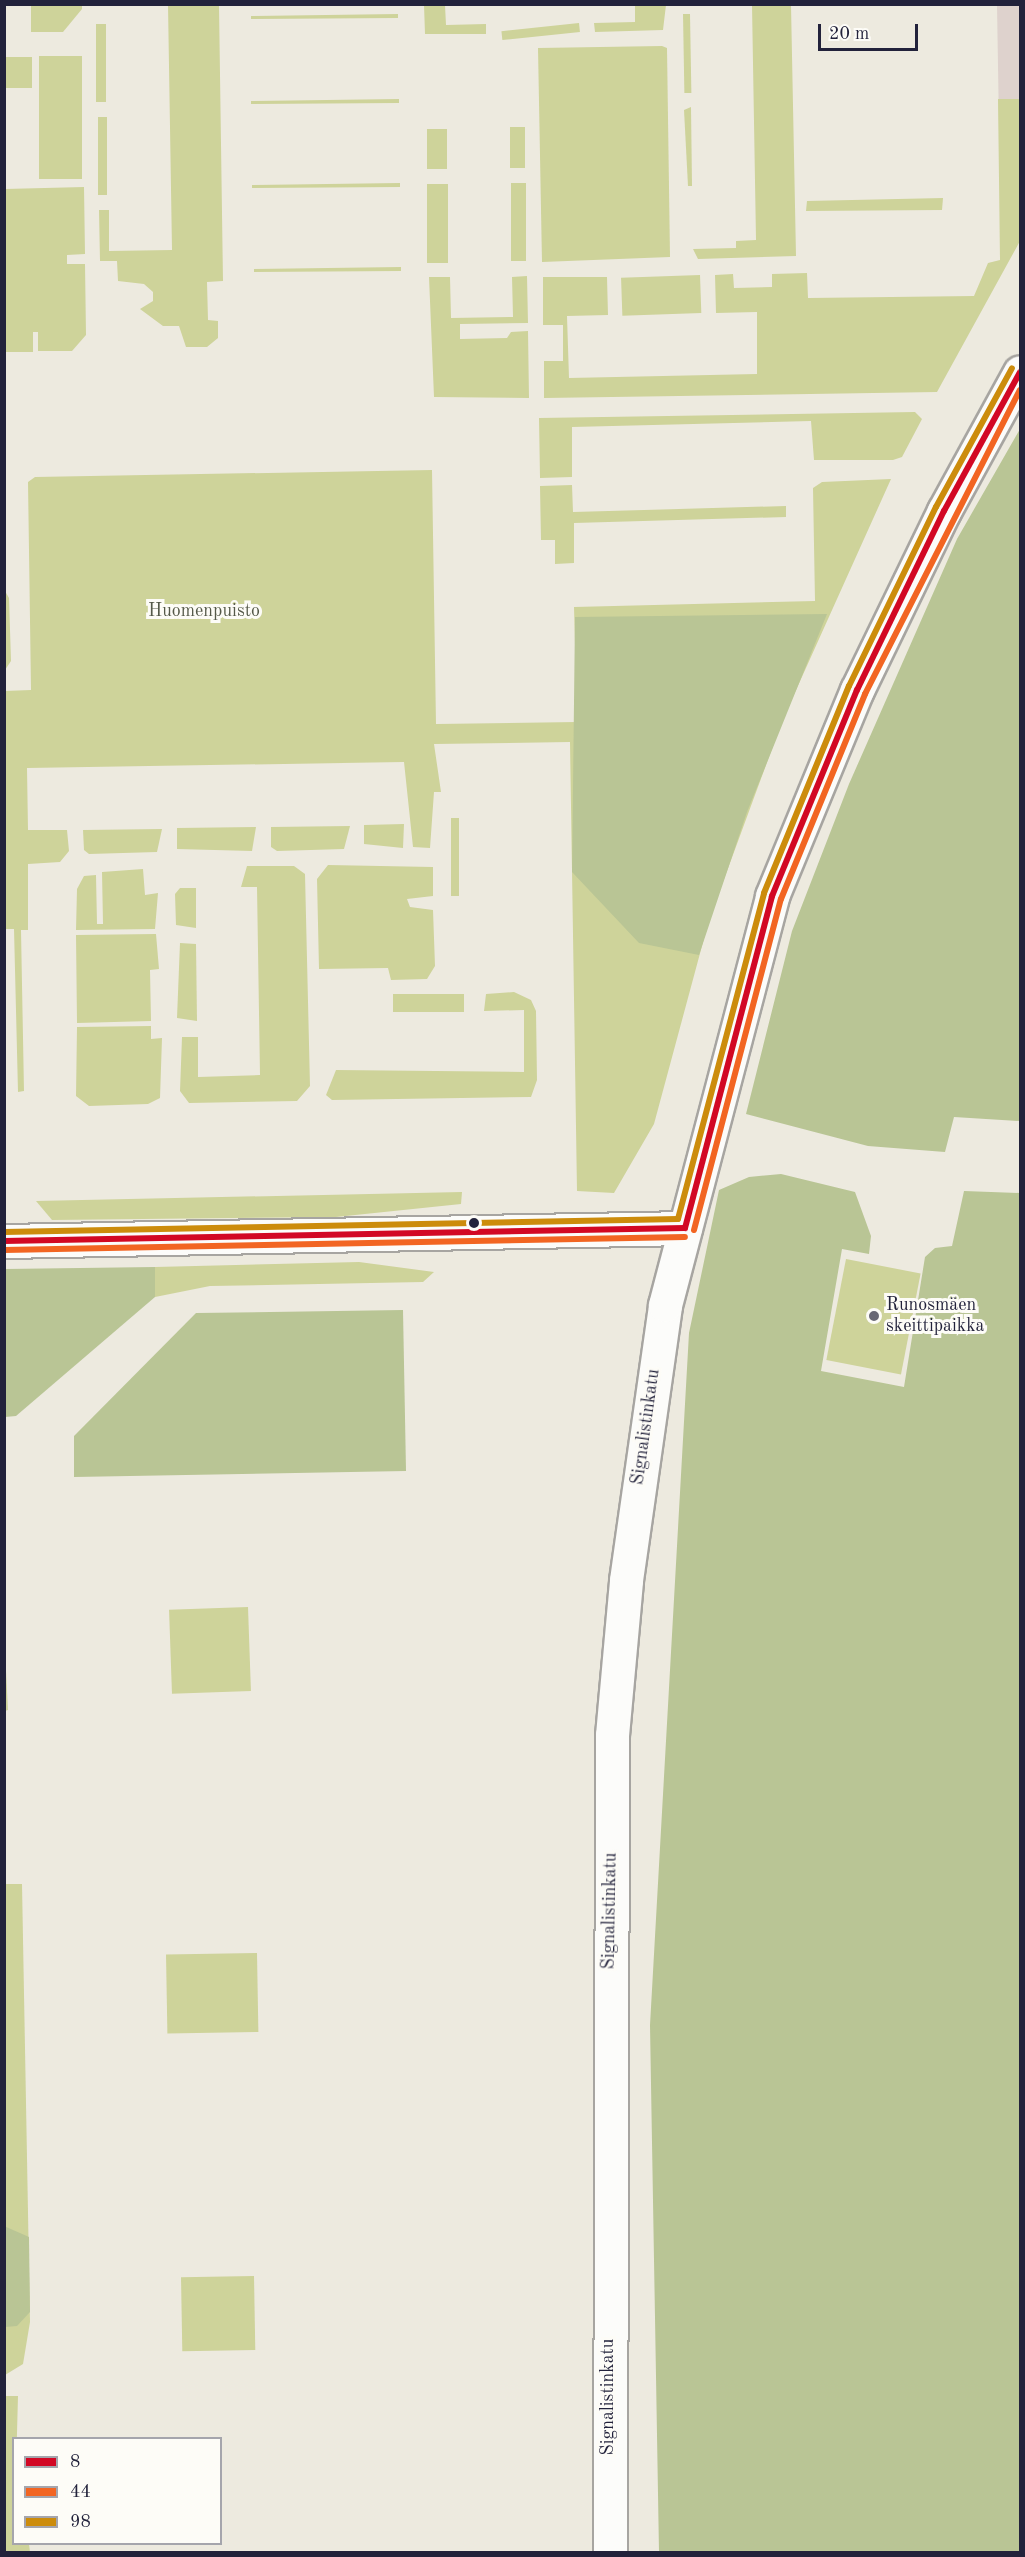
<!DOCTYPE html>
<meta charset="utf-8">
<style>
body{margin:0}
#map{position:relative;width:1025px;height:2557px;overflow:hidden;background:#edeadf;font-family:"Old Standard TT",serif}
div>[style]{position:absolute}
.industrial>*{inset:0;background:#ded2cd}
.green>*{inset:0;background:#ced39a;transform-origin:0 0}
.forest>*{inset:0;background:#b9c595}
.roads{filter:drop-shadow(2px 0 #a7a5a1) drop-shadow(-2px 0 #a7a5a1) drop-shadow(0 2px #a7a5a1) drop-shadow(0 -2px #a7a5a1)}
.minor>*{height:33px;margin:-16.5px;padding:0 16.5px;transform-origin:16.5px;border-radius:16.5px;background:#fcfcfa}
.bus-1>*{height:6px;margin:-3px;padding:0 3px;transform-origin:3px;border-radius:3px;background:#d20824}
.bus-2>*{height:6px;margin:-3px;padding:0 3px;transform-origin:3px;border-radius:3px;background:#f26522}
.bus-3>*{height:6px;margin:-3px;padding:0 3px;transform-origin:3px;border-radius:3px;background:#cc8c0c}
.dots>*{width:16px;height:16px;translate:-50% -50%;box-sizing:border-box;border:3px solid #fdfcf7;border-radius:50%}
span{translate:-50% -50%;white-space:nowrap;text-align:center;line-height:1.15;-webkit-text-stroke:6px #fdfcf7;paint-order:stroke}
.park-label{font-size:18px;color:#555949}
.poi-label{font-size:18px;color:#22223b}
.left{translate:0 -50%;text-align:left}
.street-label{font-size:18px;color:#22223b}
.frame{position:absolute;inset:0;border:6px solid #22223b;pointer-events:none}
.legend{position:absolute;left:12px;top:2437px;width:210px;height:108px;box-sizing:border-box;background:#fdfcf7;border:2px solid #a5a5ac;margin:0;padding:8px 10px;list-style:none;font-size:18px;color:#22223b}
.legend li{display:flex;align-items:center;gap:12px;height:30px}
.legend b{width:30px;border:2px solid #a5a5ac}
.scale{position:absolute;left:818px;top:24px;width:100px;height:27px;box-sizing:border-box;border:3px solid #22223b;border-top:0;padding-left:8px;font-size:18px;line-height:21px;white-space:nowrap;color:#22223b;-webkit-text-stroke:4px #fdfcf7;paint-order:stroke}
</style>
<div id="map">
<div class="industrial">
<div style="clip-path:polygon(997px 5px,1020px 5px,1020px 199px,1000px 186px)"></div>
</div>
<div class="green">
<div style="clip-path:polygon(31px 5px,82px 5px,82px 9px,63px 32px,31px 32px)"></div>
<div style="clip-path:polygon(168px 5px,219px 5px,223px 281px,207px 282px,208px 320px,218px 321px,218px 338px,207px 347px,186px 347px,179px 326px,163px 326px,140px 309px,153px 301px,153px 292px,144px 284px,118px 281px,117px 261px,100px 261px,99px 210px,109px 210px,109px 251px,172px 250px)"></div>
<div style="clip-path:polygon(424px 5px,445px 5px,446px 25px,486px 24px,486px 34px,425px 34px)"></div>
<div style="clip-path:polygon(635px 5px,666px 5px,663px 30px,595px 32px,594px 23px,635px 22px)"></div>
<div style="clip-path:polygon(752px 5px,791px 5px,796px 256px,698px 259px,693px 249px,736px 248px,736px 241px,756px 240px)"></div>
<div style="clip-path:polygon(398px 14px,398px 18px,251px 19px,251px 16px)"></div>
<div style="left:690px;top:14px;width:79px;height:7px;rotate:89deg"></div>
<div style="left:579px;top:23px;width:9px;height:78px;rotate:84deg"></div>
<div style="left:96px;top:24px;width:10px;height:78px"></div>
<div style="clip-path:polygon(662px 46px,667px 48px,670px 257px,542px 262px,538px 48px)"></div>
<div style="left:39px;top:56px;width:43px;height:123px"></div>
<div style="left:5px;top:57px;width:27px;height:31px"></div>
<div style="clip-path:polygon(399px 99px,399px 103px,251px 104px,251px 101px)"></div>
<div style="clip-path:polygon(998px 99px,1020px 99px,1020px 241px,937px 392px,544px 398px,544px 361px,563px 361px,563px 325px,543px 325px,543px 277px,607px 277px,608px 315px,567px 316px,569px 378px,757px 374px,757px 312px,716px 313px,715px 275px,733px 274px,734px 288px,772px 287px,772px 274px,807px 273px,808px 298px,974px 296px,988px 263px,1000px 260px)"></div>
<div style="clip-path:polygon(691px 107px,692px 186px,688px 186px,684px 110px)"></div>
<div style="left:98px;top:117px;width:9px;height:78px"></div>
<div style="left:510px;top:127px;width:15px;height:41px"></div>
<div style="left:427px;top:129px;width:20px;height:40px"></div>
<div style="clip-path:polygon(400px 183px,400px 187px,252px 188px,252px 185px)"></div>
<div style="left:511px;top:183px;width:15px;height:78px"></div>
<div style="left:427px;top:184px;width:21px;height:79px"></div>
<div style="clip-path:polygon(84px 187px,85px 254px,67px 255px,67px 264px,85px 264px,86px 335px,72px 351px,38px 351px,38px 332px,33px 332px,33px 352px,5px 352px,5px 189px)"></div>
<div style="clip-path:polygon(943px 198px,942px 210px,806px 211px,807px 201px)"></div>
<div style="clip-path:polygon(401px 267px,401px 271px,254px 272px,254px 269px)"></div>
<div style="left:700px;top:275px;width:38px;height:79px;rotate:88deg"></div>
<div style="clip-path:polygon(527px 276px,528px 323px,460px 324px,460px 339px,507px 338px,511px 332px,528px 331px,529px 398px,434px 397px,429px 277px,450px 277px,451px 318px,513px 317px,512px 277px)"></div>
<div style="clip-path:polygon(915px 412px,922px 419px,902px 457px,893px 460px,814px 460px,811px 421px,572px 427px,572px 477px,540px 478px,539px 418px)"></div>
<div style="clip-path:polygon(432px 470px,436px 724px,577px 722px,574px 607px,815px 601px,813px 488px,822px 482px,891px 479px,783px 719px,709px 920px,654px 1124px,614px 1193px,577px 1191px,570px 742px,434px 744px,441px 792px,434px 792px,430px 848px,413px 847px,404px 762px,27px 768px,28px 830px,67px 830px,69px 851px,60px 862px,28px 864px,28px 930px,21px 930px,24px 1091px,18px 1092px,14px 929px,4px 929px,4px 691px,31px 690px,28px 482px,35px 477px)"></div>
<div style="clip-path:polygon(572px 485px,573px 512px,786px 506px,786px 517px,574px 523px,574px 563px,555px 564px,555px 540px,541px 540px,540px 486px)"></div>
<div style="clip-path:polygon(5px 591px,9px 598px,11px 661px,5px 670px)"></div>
<div style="left:451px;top:818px;width:8px;height:78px"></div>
<div style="clip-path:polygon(404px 824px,403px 848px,364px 844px,364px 825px)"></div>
<div style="clip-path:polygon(350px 826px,344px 849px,277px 851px,271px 847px,271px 827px)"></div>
<div style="clip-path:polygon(256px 827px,252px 851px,177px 849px,177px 828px)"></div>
<div style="clip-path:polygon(162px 829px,157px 852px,89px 854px,84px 850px,83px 830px)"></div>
<div style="clip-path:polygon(328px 865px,433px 867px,433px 896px,407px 899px,410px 907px,433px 910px,435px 966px,427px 979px,391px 980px,388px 968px,319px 969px,317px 879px)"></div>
<div style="clip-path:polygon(247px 866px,294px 866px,305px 874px,310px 1086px,297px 1101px,189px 1103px,180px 1091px,182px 1037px,198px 1037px,198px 1077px,260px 1075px,257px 887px,241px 887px)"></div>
<div style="clip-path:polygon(143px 869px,145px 895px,158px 893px,155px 929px,76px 930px,77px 889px,84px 876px,96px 875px,97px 924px,103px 924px,102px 872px)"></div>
<div style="clip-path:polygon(180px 888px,196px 888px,196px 928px,176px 925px,175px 894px)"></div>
<div style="clip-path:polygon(156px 934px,159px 969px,150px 970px,151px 1021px,77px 1023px,76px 935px)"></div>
<div style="clip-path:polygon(180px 943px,196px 944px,197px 1021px,177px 1018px)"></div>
<div style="clip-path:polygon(514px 992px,531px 1000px,536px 1011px,537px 1080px,531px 1097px,332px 1100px,326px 1095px,336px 1070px,524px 1072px,524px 1010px,484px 1011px,486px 994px)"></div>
<div style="left:393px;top:994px;width:71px;height:18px"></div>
<div style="clip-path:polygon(151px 1026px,151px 1039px,162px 1038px,160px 1098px,148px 1104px,89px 1106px,76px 1096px,77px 1027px)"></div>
<div style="clip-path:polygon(462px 1192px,461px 1204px,336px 1217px,52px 1220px,36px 1201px)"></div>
<div style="left:846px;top:1259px;width:76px;height:103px;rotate:11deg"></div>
<div style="clip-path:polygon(359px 1262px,434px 1272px,423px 1282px,210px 1286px,155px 1297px,155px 1267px)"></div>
<div style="left:248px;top:1607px;width:84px;height:79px;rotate:88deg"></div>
<div style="clip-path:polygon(4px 1631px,8px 1710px,5px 1711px,4px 1711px)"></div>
<div style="clip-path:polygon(4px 1884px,22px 1884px,30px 2322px,23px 2364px,5px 2375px)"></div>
<div style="left:257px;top:1953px;width:79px;height:91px;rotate:89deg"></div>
<div style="left:254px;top:2276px;width:74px;height:73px;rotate:89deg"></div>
<div style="clip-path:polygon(5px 2396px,18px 2396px,14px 2544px,29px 2544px,30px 2552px,5px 2552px)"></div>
</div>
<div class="forest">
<div style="clip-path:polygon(1020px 429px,1020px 1121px,954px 1117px,945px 1152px,868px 1146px,746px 1114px,792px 931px,849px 784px,957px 539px)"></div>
<div style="clip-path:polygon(827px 614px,747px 812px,699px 955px,639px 943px,572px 872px,575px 617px)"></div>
<div style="clip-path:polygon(781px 1174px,855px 1192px,871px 1236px,869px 1254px,842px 1249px,821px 1371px,904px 1387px,925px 1257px,935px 1248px,952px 1246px,964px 1191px,1020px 1193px,1020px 2552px,659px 2552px,650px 2025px,689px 1333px,719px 1190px,749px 1177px)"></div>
<div style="clip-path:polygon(155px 1267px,155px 1297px,16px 1416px,5px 1417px,5px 1269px)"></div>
<div style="clip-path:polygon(403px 1310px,406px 1471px,74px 1477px,74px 1436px,196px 1313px)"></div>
<div style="clip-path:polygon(4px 2226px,29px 2237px,30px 2312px,17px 2326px,5px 2327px)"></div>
</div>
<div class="roads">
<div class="minor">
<div style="left:4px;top:1241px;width:681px;rotate:-1.09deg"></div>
<div style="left:610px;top:2552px;width:817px;rotate:-89.86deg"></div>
<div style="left:612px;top:1735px;width:156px;rotate:-84.8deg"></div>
<div style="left:626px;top:1580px;width:278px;rotate:-81.9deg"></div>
<div style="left:665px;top:1305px;width:423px;rotate:-75.3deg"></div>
<div style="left:772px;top:896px;width:223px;rotate:-67.6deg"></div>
<div style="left:857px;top:690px;width:199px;rotate:-64.1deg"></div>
<div style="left:944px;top:511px;width:158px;rotate:-61.3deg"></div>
</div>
</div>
<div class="bus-1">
<div style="left:685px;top:1228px;width:343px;rotate:-75.3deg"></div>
<div style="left:772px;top:896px;width:223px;rotate:-67.6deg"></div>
<div style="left:857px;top:690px;width:199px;rotate:-64.1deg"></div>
<div style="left:944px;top:511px;width:158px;rotate:-61.3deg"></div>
<div style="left:4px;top:1241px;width:681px;rotate:-1.09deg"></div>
</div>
<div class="bus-2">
<div style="left:694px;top:1230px;width:342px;rotate:-75.3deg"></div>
<div style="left:781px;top:899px;width:222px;rotate:-67.7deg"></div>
<div style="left:865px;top:694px;width:341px;rotate:-63deg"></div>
<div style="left:4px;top:1250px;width:681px;rotate:-1.09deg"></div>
</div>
<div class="bus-3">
<div style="left:4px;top:1232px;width:674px;rotate:-1.1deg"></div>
<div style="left:678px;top:1219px;width:337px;rotate:-75.2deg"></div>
<div style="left:764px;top:893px;width:224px;rotate:-67.7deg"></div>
<div style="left:849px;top:686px;width:199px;rotate:-64.1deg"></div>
<div style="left:936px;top:507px;width:158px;rotate:-61.3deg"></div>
</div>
<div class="dots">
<div style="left:474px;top:1223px;background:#22223b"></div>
<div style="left:874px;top:1316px;background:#696874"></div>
</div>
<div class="park-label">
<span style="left:204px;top:611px">Huomenpuisto</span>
</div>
<div class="poi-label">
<span class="left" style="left:886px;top:1316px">Runosmäen<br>skeittipaikka</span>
</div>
<div class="street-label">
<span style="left:646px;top:1427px;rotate:-82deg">Signalistinkatu</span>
<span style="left:610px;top:1911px;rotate:-89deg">Signalistinkatu</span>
<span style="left:608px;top:2397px;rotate:-90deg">Signalistinkatu</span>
</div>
<div class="frame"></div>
<ul class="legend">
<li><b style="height:8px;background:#d20824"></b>8</li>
<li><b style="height:8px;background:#f26522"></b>44</li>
<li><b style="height:8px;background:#cc8c0c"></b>98</li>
</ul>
<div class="scale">20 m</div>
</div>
